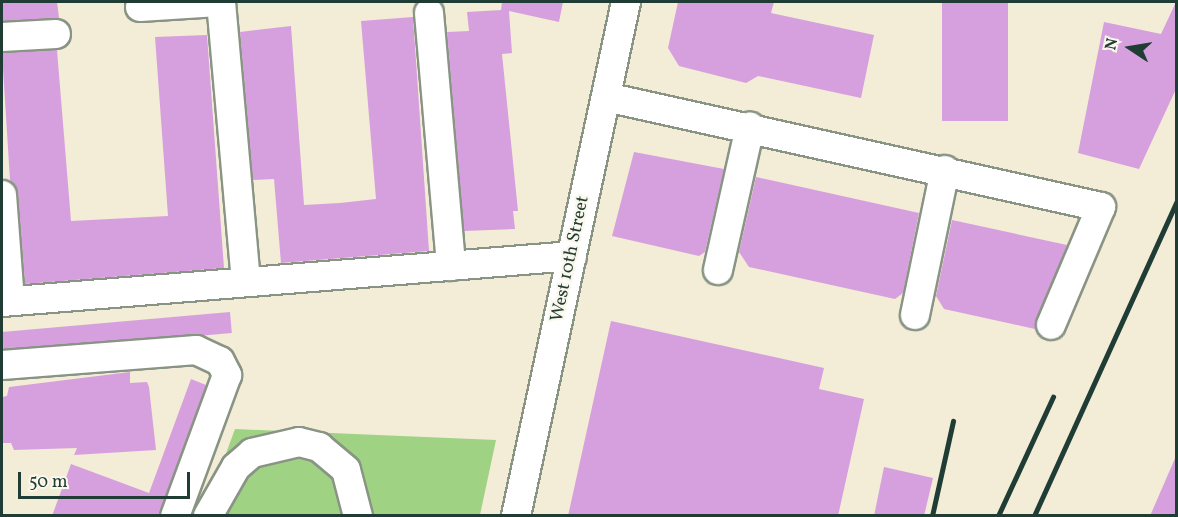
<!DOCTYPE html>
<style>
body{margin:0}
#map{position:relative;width:1178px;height:517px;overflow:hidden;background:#f3ecd6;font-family:Vollkorn,serif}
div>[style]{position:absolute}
.green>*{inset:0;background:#9fd383}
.building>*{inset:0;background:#d6a0de;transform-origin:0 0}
.roads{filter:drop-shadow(2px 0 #899485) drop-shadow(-2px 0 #899485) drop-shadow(0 2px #899485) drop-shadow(0 -2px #899485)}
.minor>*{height:28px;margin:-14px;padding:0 14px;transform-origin:14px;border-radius:14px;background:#fff}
.rail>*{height:4.5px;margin:-2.25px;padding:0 2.25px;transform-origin:2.25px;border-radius:2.25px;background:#1f3d34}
span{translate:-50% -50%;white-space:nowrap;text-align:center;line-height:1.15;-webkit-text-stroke:4.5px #fbf7ec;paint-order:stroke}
.street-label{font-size:18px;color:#1f3d34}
.frame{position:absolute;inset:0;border:3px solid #1f3d34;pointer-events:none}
.north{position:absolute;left:1100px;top:18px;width:60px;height:60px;-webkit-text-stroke:4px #fbf7ec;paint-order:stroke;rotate:282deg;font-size:16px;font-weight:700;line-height:24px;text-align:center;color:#1f3d34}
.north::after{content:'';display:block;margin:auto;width:21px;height:27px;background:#1f3d34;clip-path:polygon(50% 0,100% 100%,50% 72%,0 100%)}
.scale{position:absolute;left:18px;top:472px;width:172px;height:27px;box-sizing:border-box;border:3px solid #1f3d34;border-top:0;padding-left:8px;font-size:18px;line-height:21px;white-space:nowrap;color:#1f3d34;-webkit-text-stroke:4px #fbf7ec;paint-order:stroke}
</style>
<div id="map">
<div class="green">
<div style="clip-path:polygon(235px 429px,496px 440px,480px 515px,203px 516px)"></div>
</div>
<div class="building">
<div style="clip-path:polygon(2px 2px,57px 2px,59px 18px,2px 21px)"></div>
<div style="clip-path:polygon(502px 2px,563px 2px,559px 22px,509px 11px,512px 53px,502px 54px,518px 211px,513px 211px,515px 229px,464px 231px,447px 32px,469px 31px,467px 12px,501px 10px)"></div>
<div style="clip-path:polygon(678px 2px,774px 2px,771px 13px,874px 35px,861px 98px,758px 76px,746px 83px,679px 66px,668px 48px)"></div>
<div style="left:942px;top:2px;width:66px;height:119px"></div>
<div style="clip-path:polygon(1176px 2px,1176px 89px,1139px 169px,1078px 153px,1104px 22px,1161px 34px)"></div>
<div style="clip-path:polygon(413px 17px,429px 251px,281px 263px,274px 179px,253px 180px,240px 32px,291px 26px,304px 205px,340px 203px,376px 199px,361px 21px)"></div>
<div style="clip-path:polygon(207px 35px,224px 268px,25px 284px,18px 194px,10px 180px,2px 53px,57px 50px,71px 221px,168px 216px,155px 37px)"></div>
<div style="clip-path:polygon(634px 152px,724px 169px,705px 252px,699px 256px,612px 236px)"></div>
<div style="clip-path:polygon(756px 177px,919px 213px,903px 293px,895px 299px,749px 267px,739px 252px)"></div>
<div style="clip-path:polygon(952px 220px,1067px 245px,1035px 329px,944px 309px,936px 296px)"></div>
<div style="left:230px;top:312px;width:21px;height:229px;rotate:85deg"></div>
<div style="clip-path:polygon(611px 321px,824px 368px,819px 389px,864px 399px,838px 516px,568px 516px)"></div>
<div style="clip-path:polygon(130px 372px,130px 383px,147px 382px,149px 387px,156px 450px,74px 455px,77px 448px,14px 450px,11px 443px,2px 443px,2px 397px,7px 396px,9px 387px)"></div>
<div style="clip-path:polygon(191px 379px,206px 385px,159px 516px,52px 516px,71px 464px,149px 493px)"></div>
<div style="clip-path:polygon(1176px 456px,1176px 516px,1150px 516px)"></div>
<div style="clip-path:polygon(884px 467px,933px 478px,924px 516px,874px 516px)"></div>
</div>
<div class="roads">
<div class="minor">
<div style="left:221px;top:2px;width:281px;rotate:84.9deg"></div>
<div style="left:140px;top:7px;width:78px;rotate:-3.7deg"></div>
<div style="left:429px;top:13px;width:254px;rotate:85deg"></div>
<div style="left:2px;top:37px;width:54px;rotate:-3.2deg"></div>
<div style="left:606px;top:97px;width:507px;rotate:12.53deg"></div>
<div style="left:1101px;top:207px;width:128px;rotate:113deg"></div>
<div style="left:2px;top:195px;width:106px;rotate:85.7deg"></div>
<div style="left:718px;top:270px;width:147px;rotate:-77.4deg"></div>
<div style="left:2px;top:302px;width:572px;rotate:-4.61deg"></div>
<div style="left:915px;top:315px;width:148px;rotate:-78.3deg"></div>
<div style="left:2px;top:365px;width:195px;rotate:-4.4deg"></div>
<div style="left:196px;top:350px;width:26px;rotate:25deg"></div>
<div style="left:220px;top:361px;width:16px;rotate:63deg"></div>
<div style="left:227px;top:375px;width:150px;rotate:110.2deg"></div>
<div style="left:208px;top:516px;width:56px;rotate:-60.3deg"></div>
<div style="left:236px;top:467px;width:21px;rotate:-41deg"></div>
<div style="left:252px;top:453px;width:48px;rotate:-13.2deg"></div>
<div style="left:299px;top:442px;width:21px;rotate:14deg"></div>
<div style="left:319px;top:447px;width:35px;rotate:40deg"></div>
<div style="left:346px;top:470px;width:48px;rotate:75.4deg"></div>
<div style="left:516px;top:516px;width:526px;rotate:-77.92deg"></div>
</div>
</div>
<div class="rail">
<div style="left:932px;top:516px;width:97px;rotate:-77.5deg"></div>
<div style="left:998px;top:516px;width:131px;rotate:-65.2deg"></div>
<div style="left:1034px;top:516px;width:344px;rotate:-65.6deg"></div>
</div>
<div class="street-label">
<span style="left:571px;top:259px;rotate:-78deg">West 10th Street</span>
</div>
<div class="frame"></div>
<div class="north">N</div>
<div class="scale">50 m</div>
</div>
